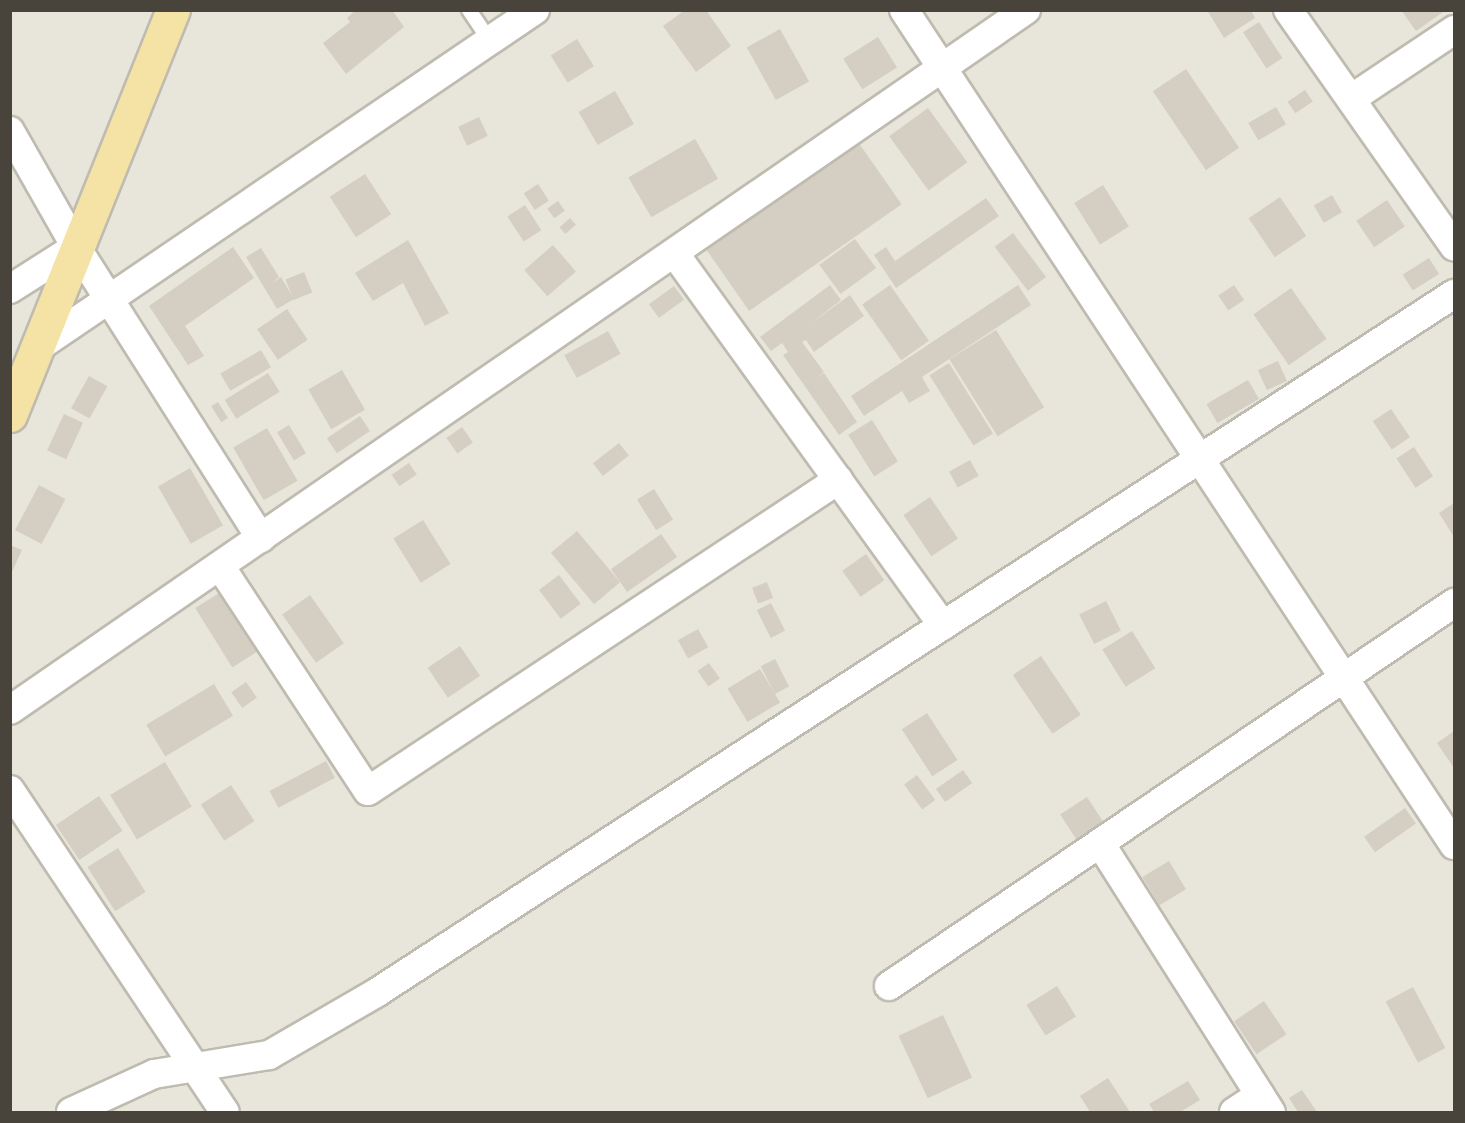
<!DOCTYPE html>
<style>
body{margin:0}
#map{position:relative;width:1465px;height:1123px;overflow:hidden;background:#f5f3ed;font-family:Karla,sans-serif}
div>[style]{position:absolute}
.residential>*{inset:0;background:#e8e5db;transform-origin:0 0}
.building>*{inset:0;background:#d5cfc3;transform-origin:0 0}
.roads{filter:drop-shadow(2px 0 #bfbbb0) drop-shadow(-2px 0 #bfbbb0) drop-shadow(0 2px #bfbbb0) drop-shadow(0 -2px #bfbbb0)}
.lane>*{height:14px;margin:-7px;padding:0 7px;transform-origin:7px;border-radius:7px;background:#fff}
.street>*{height:28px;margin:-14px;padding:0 14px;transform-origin:14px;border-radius:14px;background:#fff}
.primary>*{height:33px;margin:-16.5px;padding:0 16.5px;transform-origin:16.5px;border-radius:16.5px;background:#f5e3a6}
span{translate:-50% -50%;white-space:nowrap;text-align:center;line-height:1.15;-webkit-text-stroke:5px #fff;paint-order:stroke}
.frame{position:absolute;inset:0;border:12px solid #49443b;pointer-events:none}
</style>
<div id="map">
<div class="residential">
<div style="left:11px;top:11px;width:1443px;height:1101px"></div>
</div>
<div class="building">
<div style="clip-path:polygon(356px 10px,392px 10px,404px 27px,346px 74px,323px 43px,350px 22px,347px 18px)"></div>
<div style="clip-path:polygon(685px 10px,706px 10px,731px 46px,696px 72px,663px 26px)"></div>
<div style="clip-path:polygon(1207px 10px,1251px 10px,1255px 18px,1224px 38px)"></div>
<div style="clip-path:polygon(1401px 10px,1446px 10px,1416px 31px)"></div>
<div style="left:1259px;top:22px;width:43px;height:19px;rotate:57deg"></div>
<div style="left:780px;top:29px;width:60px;height:38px;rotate:61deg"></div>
<div style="left:878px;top:37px;width:36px;height:41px;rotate:58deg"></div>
<div style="left:577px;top:39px;width:32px;height:31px;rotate:58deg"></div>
<div style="left:1186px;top:69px;width:95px;height:40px;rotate:56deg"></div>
<div style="left:1305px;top:90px;width:14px;height:21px;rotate:56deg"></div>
<div style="left:615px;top:91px;width:38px;height:42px;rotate:60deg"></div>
<div style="left:1276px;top:107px;width:20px;height:32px;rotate:60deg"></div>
<div style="left:928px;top:108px;width:67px;height:48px;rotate:54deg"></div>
<div style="left:479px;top:117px;width:21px;height:23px;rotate:65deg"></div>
<div style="left:695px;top:139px;width:46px;height:77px;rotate:60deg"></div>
<div style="left:858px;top:142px;width:76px;height:186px;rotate:55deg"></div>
<div style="left:365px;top:174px;width:48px;height:42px;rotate:57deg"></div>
<div style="left:538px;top:184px;width:20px;height:17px;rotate:57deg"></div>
<div style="left:1103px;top:185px;width:49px;height:34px;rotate:58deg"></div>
<div style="left:1332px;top:195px;width:20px;height:21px;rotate:60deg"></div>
<div style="left:1280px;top:197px;width:47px;height:38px;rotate:56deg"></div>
<div style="clip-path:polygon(986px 198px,999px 216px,896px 288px,874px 255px,886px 247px,895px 261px)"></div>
<div style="left:1387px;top:200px;width:32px;height:37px;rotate:56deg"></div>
<div style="left:558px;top:201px;width:12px;height:13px;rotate:55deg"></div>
<div style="left:525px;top:205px;width:30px;height:21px;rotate:57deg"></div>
<div style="left:570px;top:218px;width:9px;height:14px;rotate:49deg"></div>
<div style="left:1013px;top:233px;width:55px;height:23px;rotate:53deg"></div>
<div style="left:855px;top:239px;width:36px;height:44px;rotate:54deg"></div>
<div style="clip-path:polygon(408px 240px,449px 313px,425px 326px,403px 283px,373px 301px,355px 273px)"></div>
<div style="left:553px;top:245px;width:35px;height:38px;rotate:49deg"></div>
<div style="clip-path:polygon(233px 247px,254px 278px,185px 326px,204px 356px,188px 365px,149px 306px)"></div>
<div style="clip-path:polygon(261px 248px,279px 277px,272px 283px,281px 277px,294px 299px,277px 309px,246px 257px)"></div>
<div style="left:1429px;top:258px;width:19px;height:31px;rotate:58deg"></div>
<div style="left:304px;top:272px;width:22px;height:20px;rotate:68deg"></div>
<div style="clip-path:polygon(830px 285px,841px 300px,810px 324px,850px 295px,864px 316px,814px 352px,806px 340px,802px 342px,824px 372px,816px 378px,824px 373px,857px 422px,839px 435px,783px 355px,788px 352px,782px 343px,771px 351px,760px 337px)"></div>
<div style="left:890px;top:285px;width:68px;height:34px;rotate:55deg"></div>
<div style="clip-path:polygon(1018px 285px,1031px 305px,922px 377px,930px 391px,909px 403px,902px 391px,864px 416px,851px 396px)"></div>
<div style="left:1234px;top:285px;width:18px;height:19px;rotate:56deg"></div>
<div style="left:674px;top:286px;width:17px;height:31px;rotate:54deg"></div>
<div style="left:1291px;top:288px;width:62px;height:46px;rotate:55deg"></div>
<div style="left:287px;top:309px;width:37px;height:36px;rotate:56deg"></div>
<div style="left:996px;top:330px;width:91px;height:55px;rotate:58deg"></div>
<div style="left:608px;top:331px;width:26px;height:50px;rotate:61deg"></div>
<div style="left:261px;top:350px;width:20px;height:47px;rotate:60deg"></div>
<div style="left:1278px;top:361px;width:22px;height:22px;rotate:66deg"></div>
<div style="left:949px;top:363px;width:83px;height:23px;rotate:58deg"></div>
<div style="left:342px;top:370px;width:46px;height:39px;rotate:60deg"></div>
<div style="left:268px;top:373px;width:22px;height:51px;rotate:58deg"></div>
<div style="left:89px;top:376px;width:21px;height:37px;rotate:29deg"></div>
<div style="left:1248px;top:380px;width:22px;height:48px;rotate:60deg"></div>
<div style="left:218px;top:402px;width:19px;height:8px;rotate:58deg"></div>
<div style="left:1391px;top:409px;width:34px;height:22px;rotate:56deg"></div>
<div style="left:64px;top:414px;width:21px;height:40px;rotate:25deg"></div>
<div style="left:360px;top:416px;width:18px;height:40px;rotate:56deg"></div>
<div style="left:872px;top:420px;width:49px;height:28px;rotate:58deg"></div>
<div style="left:289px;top:425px;width:33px;height:14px;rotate:59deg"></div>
<div style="left:462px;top:427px;width:19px;height:19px;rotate:55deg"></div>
<div style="left:267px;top:428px;width:61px;height:39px;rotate:60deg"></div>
<div style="left:619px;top:443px;width:16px;height:33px;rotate:52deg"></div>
<div style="left:1414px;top:447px;width:35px;height:21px;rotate:57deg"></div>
<div style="left:970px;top:460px;width:18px;height:24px;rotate:61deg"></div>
<div style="left:409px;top:463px;width:14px;height:21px;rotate:56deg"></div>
<div style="left:190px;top:468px;width:66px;height:37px;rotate:60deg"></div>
<div style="left:39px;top:485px;width:30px;height:51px;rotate:28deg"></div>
<div style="left:654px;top:489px;width:36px;height:20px;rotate:58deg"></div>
<div style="left:930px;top:497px;width:50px;height:32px;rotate:56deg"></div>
<div style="clip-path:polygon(1454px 503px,1454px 537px,1439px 513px)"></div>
<div style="left:423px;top:520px;width:52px;height:35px;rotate:58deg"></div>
<div style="left:577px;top:531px;width:67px;height:34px;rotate:50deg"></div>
<div style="left:661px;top:534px;width:28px;height:61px;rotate:55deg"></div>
<div style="clip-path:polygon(10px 545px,22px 550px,10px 576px)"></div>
<div style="left:866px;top:554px;width:32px;height:29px;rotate:55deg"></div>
<div style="left:559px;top:575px;width:36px;height:25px;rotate:53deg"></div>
<div style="left:767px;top:582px;width:17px;height:16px;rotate:69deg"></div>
<div style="left:224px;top:590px;width:70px;height:34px;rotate:58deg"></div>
<div style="left:310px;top:595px;width:59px;height:34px;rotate:55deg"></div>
<div style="left:1106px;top:601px;width:33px;height:30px;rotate:63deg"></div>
<div style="left:771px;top:603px;width:31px;height:16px;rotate:63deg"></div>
<div style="left:698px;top:629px;width:21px;height:23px;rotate:61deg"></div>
<div style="left:1132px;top:631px;width:44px;height:35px;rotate:58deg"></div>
<div style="left:460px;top:646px;width:36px;height:39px;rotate:56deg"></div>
<div style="left:1041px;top:656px;width:71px;height:34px;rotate:56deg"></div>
<div style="left:775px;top:659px;width:31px;height:16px;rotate:63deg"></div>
<div style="left:709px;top:663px;width:19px;height:14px;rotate:55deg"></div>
<div style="left:760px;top:669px;width:39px;height:38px;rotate:59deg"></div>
<div style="left:246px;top:682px;width:19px;height:18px;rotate:55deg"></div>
<div style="left:214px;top:684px;width:37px;height:79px;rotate:59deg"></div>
<div style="left:927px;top:713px;width:56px;height:30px;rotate:57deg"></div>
<div style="clip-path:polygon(1454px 731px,1454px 768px,1437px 743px)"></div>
<div style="left:326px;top:761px;width:19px;height:64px;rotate:62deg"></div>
<div style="left:165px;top:762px;width:52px;height:64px;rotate:59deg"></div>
<div style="left:963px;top:770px;width:16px;height:33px;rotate:55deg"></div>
<div style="left:917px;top:775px;width:31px;height:16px;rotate:54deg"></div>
<div style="left:231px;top:785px;width:43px;height:36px;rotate:57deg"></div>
<div style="left:99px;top:796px;width:42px;height:52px;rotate:56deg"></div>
<div style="left:1087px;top:797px;width:31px;height:32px;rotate:57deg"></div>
<div style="left:1405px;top:808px;width:19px;height:50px;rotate:55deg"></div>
<div style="left:118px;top:848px;width:52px;height:36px;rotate:58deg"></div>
<div style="left:1169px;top:861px;width:33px;height:31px;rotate:59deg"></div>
<div style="left:1057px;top:986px;width:36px;height:36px;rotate:58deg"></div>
<div style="left:1413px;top:987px;width:69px;height:31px;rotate:62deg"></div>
<div style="left:1264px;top:1001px;width:40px;height:36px;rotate:56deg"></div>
<div style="left:943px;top:1015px;width:69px;height:49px;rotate:65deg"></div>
<div style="clip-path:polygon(1108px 1078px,1130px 1112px,1090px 1112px,1080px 1096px)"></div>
<div style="clip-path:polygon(1188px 1081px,1200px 1100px,1180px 1112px,1154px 1112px,1149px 1104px)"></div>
<div style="clip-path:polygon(1302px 1090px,1317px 1112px,1298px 1112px,1289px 1098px)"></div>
</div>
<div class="roads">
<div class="lane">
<div style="left:469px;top:10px;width:37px;rotate:56deg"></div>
</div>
<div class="street">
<div style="left:904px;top:10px;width:1000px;rotate:56.63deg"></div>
<div style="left:1288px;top:10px;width:289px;rotate:54.9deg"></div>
<div style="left:1351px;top:99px;width:124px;rotate:-33.8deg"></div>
<div style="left:10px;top:131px;width:133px;rotate:60.4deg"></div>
<div style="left:76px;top:247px;width:345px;rotate:57.6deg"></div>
<div style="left:675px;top:254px;width:458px;rotate:54.2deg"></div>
<div style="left:10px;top:289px;width:78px;rotate:-32.5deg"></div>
<div style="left:37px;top:348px;width:602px;rotate:-34.17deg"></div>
<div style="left:220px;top:566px;width:269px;rotate:56.7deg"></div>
<div style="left:368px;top:791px;width:564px;rotate:-33.49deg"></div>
<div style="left:10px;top:710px;width:1234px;rotate:-34.57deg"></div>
<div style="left:10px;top:790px;width:387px;rotate:56.3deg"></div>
<div style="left:1100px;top:843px;width:319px;rotate:57.6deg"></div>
<div style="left:889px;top:986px;width:683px;rotate:-34.13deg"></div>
<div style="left:71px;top:1112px;width:91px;rotate:-24.6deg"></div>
<div style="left:154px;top:1074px;width:117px;rotate:-9.4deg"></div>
<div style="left:269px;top:1055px;width:124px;rotate:-30.1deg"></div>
<div style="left:376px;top:993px;width:1285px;rotate:-32.96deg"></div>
<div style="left:1234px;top:1112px;width:31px;rotate:-33deg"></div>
</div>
<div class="primary">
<div style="left:10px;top:415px;width:437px;rotate:-68.1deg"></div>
</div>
</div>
<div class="frame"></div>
</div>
